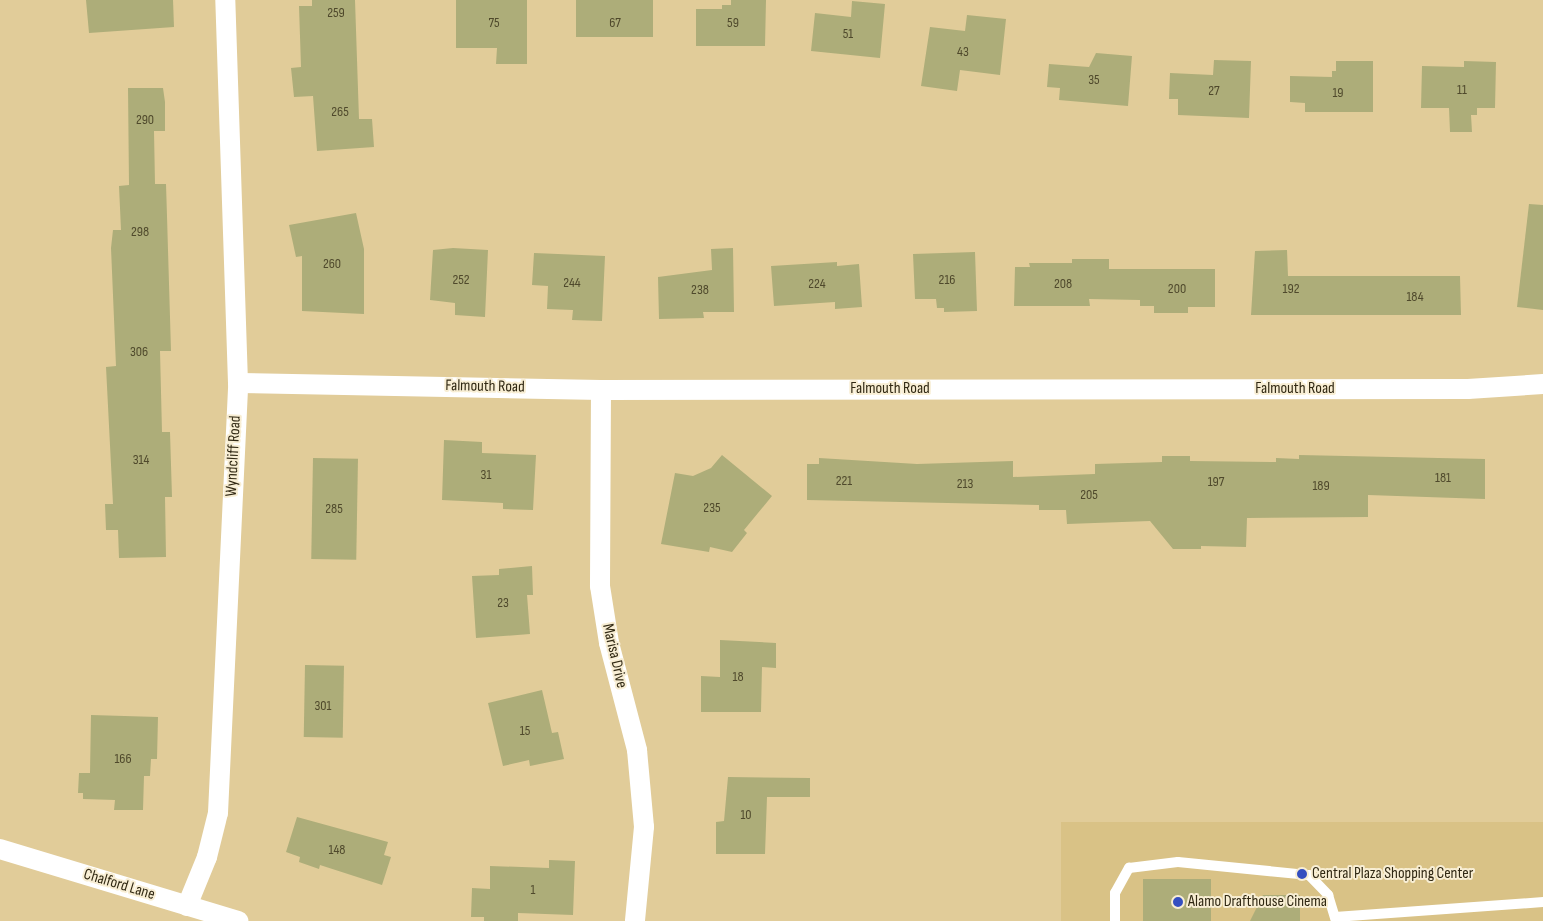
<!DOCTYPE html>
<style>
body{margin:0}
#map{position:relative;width:1543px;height:921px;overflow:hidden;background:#e1cc99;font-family:"Sofia Sans Condensed",sans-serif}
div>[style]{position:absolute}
.built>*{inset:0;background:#d9c286;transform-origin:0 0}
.building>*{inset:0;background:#adad79;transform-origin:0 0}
.service>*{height:10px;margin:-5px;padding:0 5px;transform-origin:5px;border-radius:5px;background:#fff}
.minor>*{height:20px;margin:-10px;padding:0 10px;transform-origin:10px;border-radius:10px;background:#fff}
.dots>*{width:14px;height:14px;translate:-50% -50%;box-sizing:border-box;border:2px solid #f8eed4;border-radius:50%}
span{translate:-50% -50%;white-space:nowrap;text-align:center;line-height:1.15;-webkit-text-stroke:4px #f8eed4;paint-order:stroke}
.number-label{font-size:14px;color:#4f492c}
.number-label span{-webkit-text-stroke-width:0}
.street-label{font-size:16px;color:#302813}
.poi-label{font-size:16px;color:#302813}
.left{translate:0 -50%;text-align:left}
</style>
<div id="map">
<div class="built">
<div style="left:1543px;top:822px;width:99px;height:482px;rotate:90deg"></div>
</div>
<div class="building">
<div style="clip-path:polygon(86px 0,173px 0,174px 27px,89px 33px)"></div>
<div style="clip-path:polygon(312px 0,355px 0,359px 119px,372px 119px,374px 147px,317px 151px,313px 96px,294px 97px,291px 68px,301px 67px,299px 6px,312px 6px)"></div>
<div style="clip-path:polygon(456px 0,527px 0,527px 64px,496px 64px,497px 48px,456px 48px)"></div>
<div style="left:576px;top:0;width:77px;height:37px"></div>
<div style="clip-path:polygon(731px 0,766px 0,765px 46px,696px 46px,696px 9px,722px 9px,722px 5px,731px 5px)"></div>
<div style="clip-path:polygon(852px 1px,885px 4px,880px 58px,811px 51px,815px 13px,851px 17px)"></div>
<div style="clip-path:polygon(967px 15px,1006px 19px,1000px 75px,960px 70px,957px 91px,921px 86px,930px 27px,965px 31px)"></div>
<div style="clip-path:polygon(1096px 53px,1132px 56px,1128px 106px,1059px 100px,1060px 88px,1047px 87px,1049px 64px,1089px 67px)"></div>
<div style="clip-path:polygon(1214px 60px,1251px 61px,1249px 118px,1178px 115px,1178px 99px,1169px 99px,1170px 73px,1213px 75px)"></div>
<div style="clip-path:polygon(1336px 61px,1373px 61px,1373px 112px,1305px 112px,1305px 103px,1290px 102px,1290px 76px,1332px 77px,1332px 71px,1336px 71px)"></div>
<div style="clip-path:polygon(1464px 61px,1496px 62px,1495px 108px,1477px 108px,1477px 115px,1471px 115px,1472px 132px,1450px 132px,1449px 108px,1421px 108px,1422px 66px,1464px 67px)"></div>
<div style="clip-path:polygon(128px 88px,163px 88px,165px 102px,165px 131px,154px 131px,155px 184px,166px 184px,167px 216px,171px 351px,160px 351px,162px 432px,170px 432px,172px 497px,165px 497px,166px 557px,119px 558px,118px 530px,106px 530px,105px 504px,113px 504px,106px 367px,116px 366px,111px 248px,113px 230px,121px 230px,119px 186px,129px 185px)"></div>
<div style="clip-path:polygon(1529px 204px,1543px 205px,1543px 310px,1517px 307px)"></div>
<div style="clip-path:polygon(356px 213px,364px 249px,364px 314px,302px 311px,302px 256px,296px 257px,289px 225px)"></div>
<div style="clip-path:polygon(453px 248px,488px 250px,485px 317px,455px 315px,455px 303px,430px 300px,433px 250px)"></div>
<div style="clip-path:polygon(733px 248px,734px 312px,703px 312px,704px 318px,659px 319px,658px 277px,712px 270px,711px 249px)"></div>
<div style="clip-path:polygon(1287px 250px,1288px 276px,1460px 276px,1461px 315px,1251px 315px,1255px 251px)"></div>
<div style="clip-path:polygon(975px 252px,977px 311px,944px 312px,944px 308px,937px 308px,936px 299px,915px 299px,913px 254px)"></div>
<div style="clip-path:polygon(534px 253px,605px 256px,602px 321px,572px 320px,573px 310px,547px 309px,548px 286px,532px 285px)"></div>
<div style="clip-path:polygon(1072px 259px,1109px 259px,1109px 269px,1215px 269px,1215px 307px,1188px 307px,1188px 313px,1154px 313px,1154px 306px,1140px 306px,1140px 300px,1089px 299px,1090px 306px,1014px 306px,1015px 267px,1030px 267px,1029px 263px,1072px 263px)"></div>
<div style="clip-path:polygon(837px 262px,837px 266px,859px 264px,862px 307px,835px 309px,835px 302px,774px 306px,771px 266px)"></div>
<div style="clip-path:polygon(444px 440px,482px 442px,482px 453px,536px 455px,533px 510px,503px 509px,503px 503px,442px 500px)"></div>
<div style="clip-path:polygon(722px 455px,772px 496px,744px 530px,747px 533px,732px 552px,710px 547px,709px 552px,661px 544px,675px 473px,693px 476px,711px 468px)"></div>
<div style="clip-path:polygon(1299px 455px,1485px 459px,1485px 499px,1368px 495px,1368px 517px,1247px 518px,1246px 547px,1201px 546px,1201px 549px,1173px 549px,1150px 521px,1067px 524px,1066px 510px,1039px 510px,1039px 505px,807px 500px,807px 464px,819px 464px,819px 458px,917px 464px,1013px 461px,1013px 477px,1095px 474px,1095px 464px,1162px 462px,1162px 456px,1190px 456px,1190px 461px,1276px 462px,1276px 458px,1299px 459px)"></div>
<div style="left:313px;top:458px;width:45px;height:101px;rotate:1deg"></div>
<div style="clip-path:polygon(532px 566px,533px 595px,527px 595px,530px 634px,476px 638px,472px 576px,499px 575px,499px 569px)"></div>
<div style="clip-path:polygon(720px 640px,776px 643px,776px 668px,762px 667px,761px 712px,701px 712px,701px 676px,720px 677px)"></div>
<div style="left:305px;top:665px;width:39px;height:72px;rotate:1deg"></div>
<div style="clip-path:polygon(542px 690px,552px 733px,558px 732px,564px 759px,530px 766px,529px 760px,503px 766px,488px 703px)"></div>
<div style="clip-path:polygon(91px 715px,158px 717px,157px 759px,151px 759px,150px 776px,144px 776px,143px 810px,114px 810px,115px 800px,83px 799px,83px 793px,78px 793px,79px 773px,90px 773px)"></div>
<div style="clip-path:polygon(728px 777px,810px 778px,810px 797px,767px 797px,765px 854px,716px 854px,716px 822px,724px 821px)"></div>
<div style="clip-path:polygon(297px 817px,388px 842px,384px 855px,391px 857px,382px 885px,320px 865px,319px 869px,299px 862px,300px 857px,286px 852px)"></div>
<div style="clip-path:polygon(549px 860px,575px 861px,573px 915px,518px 913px,518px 921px,484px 921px,484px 917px,471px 917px,472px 888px,490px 889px,490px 866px,549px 868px)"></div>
<div style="left:1143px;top:879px;width:68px;height:42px"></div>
<div style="clip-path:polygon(1263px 895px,1300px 895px,1300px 921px,1250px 921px)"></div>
</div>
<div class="service">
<div style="left:1335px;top:917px;width:209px;rotate:-4.1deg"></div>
<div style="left:1115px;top:921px;width:28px;rotate:-90deg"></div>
<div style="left:1115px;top:893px;width:29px;rotate:-61deg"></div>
<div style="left:1129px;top:868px;width:49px;rotate:-7deg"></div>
<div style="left:1178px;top:862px;width:132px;rotate:5.7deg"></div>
<div style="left:1309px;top:875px;width:28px;rotate:46deg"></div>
<div style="left:1328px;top:895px;width:27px;rotate:73deg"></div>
</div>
<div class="minor">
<div style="left:238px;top:383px;width:363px;rotate:1.1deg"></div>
<div style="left:601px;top:390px;width:867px;rotate:-0.07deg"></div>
<div style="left:1468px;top:389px;width:75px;rotate:-3.8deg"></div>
<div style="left:601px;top:390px;width:196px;rotate:90.3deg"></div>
<div style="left:600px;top:586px;width:58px;rotate:81deg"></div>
<div style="left:609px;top:643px;width:111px;rotate:75.3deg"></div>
<div style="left:637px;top:750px;width:77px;rotate:84.8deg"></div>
<div style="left:644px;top:827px;width:94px;rotate:95.5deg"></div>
<div style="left:0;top:849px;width:249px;rotate:16.8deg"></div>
<div style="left:187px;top:906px;width:53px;rotate:-67.8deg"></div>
<div style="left:207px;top:857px;width:45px;rotate:-76deg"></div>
<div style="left:218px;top:813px;width:430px;rotate:-87.3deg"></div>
<div style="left:238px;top:383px;width:383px;rotate:-91.9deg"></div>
</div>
<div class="dots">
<div style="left:1302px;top:874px;background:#354fc0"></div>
<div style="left:1178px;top:902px;background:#354fc0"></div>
</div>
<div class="number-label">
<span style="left:336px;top:13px">259</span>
<span style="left:494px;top:23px">75</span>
<span style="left:615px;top:23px">67</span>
<span style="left:733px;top:23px">59</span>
<span style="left:848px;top:34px">51</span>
<span style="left:963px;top:52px">43</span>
<span style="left:1094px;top:80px">35</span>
<span style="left:1462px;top:90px">11</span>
<span style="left:1214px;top:91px">27</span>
<span style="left:1338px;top:93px">19</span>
<span style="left:340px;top:112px">265</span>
<span style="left:145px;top:120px">290</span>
<span style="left:140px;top:232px">298</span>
<span style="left:332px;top:264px">260</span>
<span style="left:461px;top:280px">252</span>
<span style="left:947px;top:280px">216</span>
<span style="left:572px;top:283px">244</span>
<span style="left:817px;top:284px">224</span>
<span style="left:1063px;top:284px">208</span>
<span style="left:1177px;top:289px">200</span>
<span style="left:1291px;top:289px">192</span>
<span style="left:700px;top:290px">238</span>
<span style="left:1415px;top:297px">184</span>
<span style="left:139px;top:352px">306</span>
<span style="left:141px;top:460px">314</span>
<span style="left:486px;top:475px">31</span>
<span style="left:1443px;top:478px">181</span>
<span style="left:844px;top:481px">221</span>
<span style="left:1216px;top:482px">197</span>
<span style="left:965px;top:484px">213</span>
<span style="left:1321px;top:486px">189</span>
<span style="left:1089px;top:495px">205</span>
<span style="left:712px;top:508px">235</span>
<span style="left:334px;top:509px">285</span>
<span style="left:503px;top:603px">23</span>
<span style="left:738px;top:677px">18</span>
<span style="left:323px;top:706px">301</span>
<span style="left:525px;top:731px">15</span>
<span style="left:123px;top:759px">166</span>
<span style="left:746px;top:815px">10</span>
<span style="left:337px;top:850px">148</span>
<span style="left:533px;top:890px">1</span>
</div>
<div class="street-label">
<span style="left:485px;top:387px;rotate:1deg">Falmouth Road</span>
<span style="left:890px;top:389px">Falmouth Road</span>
<span style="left:1295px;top:389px">Falmouth Road</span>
<span style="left:234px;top:456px;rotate:-87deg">Wyndcliff Road</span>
<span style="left:614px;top:656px;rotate:77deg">Marisa Drive</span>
<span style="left:119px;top:885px;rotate:17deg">Chalford Lane</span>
</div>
<div class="poi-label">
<span class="left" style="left:1312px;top:874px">Central Plaza Shopping Center</span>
<span class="left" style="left:1188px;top:902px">Alamo Drafthouse Cinema</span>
</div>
</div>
